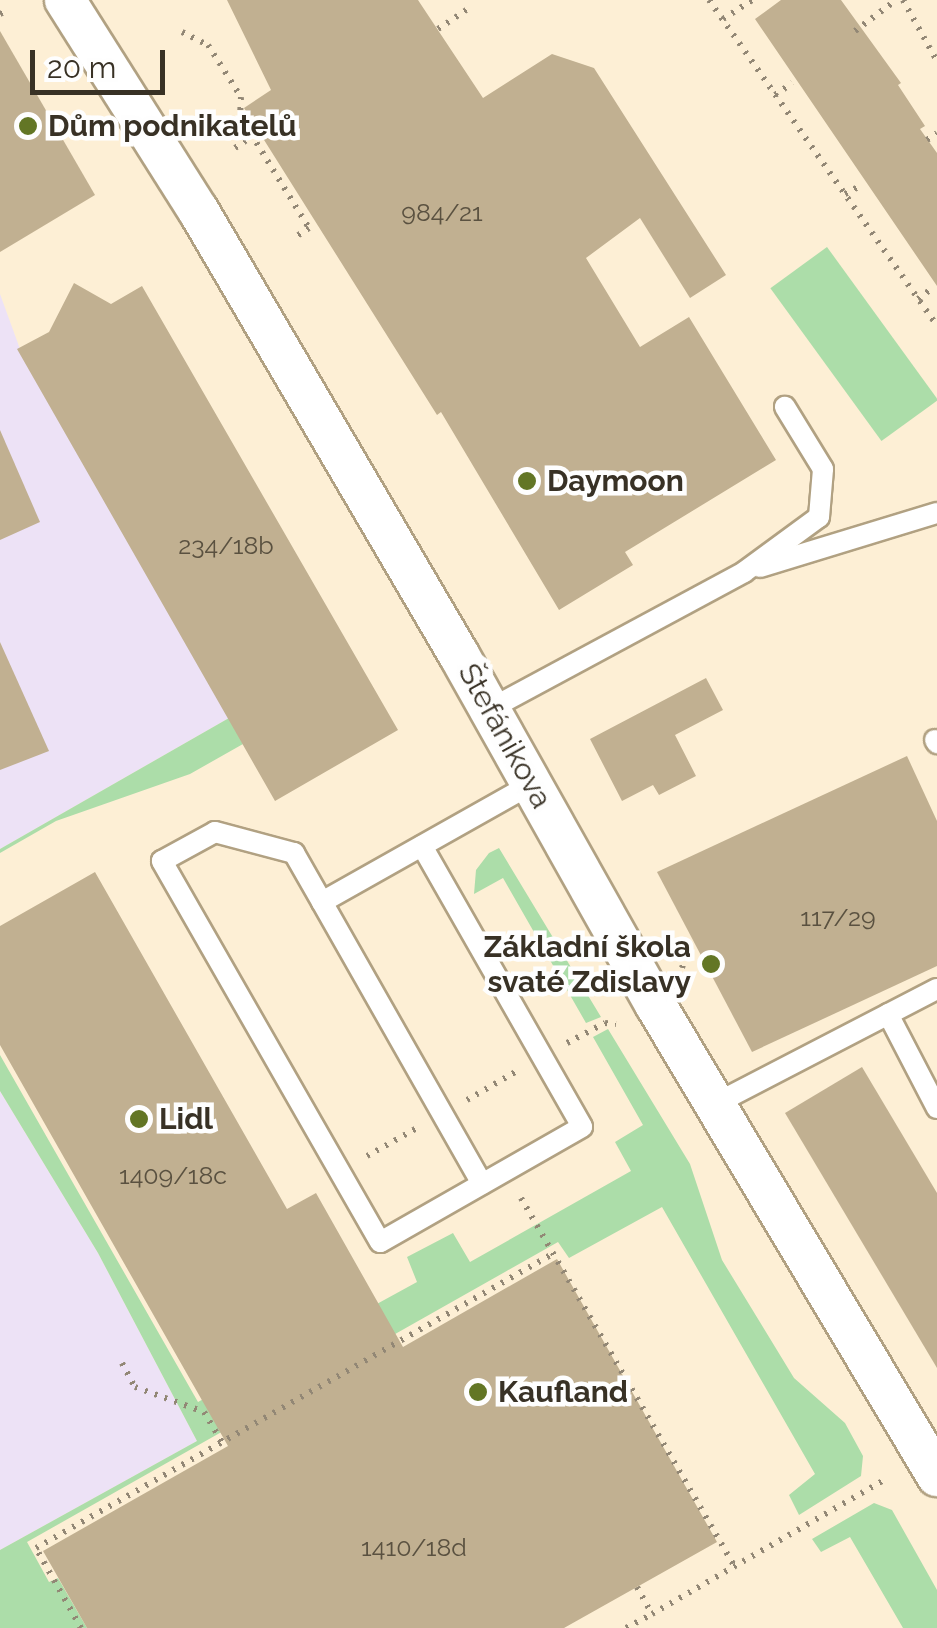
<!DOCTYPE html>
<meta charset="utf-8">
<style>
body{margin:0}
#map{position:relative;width:937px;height:1628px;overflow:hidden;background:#fdefd5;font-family:Raleway,sans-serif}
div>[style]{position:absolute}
.industrial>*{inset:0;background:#ede2f6}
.green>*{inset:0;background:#acdda9;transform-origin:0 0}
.building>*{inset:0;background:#c1b091}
.path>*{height:6px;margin-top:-3px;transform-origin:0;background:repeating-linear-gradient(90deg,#928775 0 2.5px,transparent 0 10.5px)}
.roads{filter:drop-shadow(2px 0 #b1a182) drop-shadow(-2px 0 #b1a182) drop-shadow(0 2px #b1a182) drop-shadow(0 -2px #b1a182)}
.service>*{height:20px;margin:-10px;padding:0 10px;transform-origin:10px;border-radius:10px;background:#fff}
.minor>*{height:40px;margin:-20px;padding:0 20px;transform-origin:20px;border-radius:20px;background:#fff}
.dots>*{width:28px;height:28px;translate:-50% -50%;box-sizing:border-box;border:5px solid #fefefe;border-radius:50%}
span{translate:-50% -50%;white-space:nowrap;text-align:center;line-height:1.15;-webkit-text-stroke:9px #fefefe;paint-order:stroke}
.number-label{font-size:25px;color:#5a5140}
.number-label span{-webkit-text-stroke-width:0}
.poi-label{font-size:30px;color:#383125;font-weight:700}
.left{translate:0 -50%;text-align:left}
.right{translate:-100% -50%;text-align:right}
.street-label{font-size:30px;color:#383125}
.scale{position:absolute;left:30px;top:50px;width:135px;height:45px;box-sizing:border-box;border:5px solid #383125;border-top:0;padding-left:12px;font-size:30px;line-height:35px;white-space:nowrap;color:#383125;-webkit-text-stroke:8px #fefefe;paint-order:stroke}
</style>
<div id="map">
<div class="industrial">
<div style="clip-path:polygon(0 294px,24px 360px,229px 718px,0 849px)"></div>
<div style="clip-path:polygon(0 1091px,98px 1253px,197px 1441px,0 1550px)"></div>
</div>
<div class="green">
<div style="left:827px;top:247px;width:189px;height:70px;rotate:54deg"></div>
<div style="clip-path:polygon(229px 718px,243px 744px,190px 774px,56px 821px,0 853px,0 849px)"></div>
<div style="clip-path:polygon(499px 848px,601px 1017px,586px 1023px,503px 878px,474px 894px,476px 870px,489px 853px)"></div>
<div style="clip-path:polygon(608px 1029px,690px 1164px,722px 1260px,794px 1378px,845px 1423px,863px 1456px,861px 1476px,799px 1515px,789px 1495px,815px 1474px,662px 1207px,569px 1258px,558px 1242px,27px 1542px,49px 1582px,58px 1578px,87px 1628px,0 1628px,0 1550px,197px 1441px,98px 1253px,0 1091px,0 1055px,198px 1402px,417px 1282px,407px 1257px,453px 1233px,470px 1262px,631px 1171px,615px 1142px,643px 1125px,593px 1037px)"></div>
<div style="clip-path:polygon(874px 1503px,892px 1510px,937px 1590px,937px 1628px,903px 1628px,850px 1537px,821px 1552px,812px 1539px)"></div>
</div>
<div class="building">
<div style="clip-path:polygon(227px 0,418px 0,483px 98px,552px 54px,594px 68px,726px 275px,690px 298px,640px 218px,586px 258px,640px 347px,689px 317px,776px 460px,625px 552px,633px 565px,559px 610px,441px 412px,437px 415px,244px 108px,271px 90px)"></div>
<div style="clip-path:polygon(781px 0,841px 0,901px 83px,898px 85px,925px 126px,920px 129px,937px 153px,937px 286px,755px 19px)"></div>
<div style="clip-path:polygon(0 31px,95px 195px,0 252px)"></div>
<div style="clip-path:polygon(74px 283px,111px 304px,142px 286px,398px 730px,275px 801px,17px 349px,49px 332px)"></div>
<div style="clip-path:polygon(0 430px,40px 522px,0 540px)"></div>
<div style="clip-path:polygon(0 642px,49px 751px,0 770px)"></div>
<div style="clip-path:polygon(706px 678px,723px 710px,675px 735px,696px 776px,659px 795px,653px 785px,622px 801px,590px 739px)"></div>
<div style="clip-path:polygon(907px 756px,937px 821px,937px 966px,752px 1052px,657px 872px)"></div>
<div style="clip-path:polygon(95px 872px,287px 1209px,316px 1193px,403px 1347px,557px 1259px,717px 1542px,564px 1628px,87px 1628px,43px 1551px,228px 1446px,0 1045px,0 926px)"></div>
<div style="clip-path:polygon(862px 1067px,937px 1193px,937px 1368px,785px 1113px)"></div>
</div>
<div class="path">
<div style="left:709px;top:0;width:398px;rotate:55deg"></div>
<div style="left:903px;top:0;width:70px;rotate:60.9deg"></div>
<div style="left:0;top:14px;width:4px;rotate:-27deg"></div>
<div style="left:723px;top:19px;width:35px;rotate:-33deg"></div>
<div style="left:438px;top:29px;width:36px;rotate:-34deg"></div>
<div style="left:855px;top:31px;width:51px;rotate:-37.1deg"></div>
<div style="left:182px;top:32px;width:29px;rotate:27deg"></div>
<div style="left:208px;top:45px;width:62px;rotate:57.6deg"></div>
<div style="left:241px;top:97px;width:19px;rotate:93deg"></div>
<div style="left:240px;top:116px;width:132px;rotate:58.4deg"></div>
<div style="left:309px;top:228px;width:14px;rotate:146deg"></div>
<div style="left:775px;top:95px;width:21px;rotate:-35deg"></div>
<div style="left:927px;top:140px;width:12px;rotate:-35deg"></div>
<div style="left:235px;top:148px;width:21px;rotate:-35deg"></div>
<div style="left:845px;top:194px;width:17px;rotate:-28deg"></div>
<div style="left:918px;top:299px;width:20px;rotate:-37deg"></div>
<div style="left:682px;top:968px;width:19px;rotate:-74deg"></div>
<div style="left:567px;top:1043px;width:43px;rotate:-27.8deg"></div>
<div style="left:605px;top:1023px;width:11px;rotate:5deg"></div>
<div style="left:467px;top:1100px;width:58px;rotate:-30.1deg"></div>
<div style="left:367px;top:1156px;width:57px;rotate:-29.2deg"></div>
<div style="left:521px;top:1198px;width:427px;rotate:59.9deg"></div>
<div style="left:122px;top:1363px;width:27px;rotate:62deg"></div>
<div style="left:135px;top:1387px;width:73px;rotate:19.9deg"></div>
<div style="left:204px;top:1412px;width:35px;rotate:59deg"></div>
<div style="left:637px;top:1587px;width:31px;rotate:61deg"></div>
<div style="left:652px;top:1614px;width:270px;rotate:-30deg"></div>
<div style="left:81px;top:1628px;width:92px;rotate:-119.4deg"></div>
<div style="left:36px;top:1548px;width:598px;rotate:-29.65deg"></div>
<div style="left:626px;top:1628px;width:30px;rotate:-28deg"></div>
</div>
<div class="roads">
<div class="service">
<div style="left:760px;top:567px;width:185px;rotate:-17deg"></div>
<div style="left:490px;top:709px;width:289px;rotate:-28.3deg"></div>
<div style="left:744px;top:572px;width:93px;rotate:-36.3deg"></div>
<div style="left:819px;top:517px;width:48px;rotate:-85.2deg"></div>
<div style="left:823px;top:469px;width:73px;rotate:-121.5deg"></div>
<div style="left:935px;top:740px;width:4px;rotate:56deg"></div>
<div style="left:422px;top:846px;width:323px;rotate:60.3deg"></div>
<div style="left:582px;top:1127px;width:232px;rotate:150.3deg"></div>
<div style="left:380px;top:1242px;width:439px;rotate:-119.8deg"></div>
<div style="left:162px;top:861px;width:60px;rotate:-28.7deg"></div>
<div style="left:215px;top:832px;width:82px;rotate:14.9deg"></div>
<div style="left:294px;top:853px;width:56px;rotate:60.3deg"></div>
<div style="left:322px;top:902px;width:240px;rotate:-29.4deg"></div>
<div style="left:322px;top:902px;width:324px;rotate:60.4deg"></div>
<div style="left:888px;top:1014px;width:106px;rotate:62.5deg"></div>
<div style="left:715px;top:1104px;width:250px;rotate:-27.4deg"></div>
</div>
<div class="minor">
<div style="left:65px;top:0;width:249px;rotate:57.7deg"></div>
<div style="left:198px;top:210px;width:516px;rotate:59.61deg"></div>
<div style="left:459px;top:655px;width:400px;rotate:60.7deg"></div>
<div style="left:655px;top:1004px;width:550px;rotate:59.14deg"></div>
</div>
</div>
<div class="dots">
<div style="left:28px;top:126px;background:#637625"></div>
<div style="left:527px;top:481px;background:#637625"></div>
<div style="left:711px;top:964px;background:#637625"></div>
<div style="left:139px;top:1119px;background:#637625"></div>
<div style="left:478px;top:1392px;background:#637625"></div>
</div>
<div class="number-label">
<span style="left:442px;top:212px">984/21</span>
<span style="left:226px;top:545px">234/18b</span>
<span style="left:838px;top:917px">117/29</span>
<span style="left:173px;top:1175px">1409/18c</span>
<span style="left:414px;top:1547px">1410/18d</span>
</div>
<div class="poi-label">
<span class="left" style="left:48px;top:126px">Dům podnikatelů</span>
<span class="left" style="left:547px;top:481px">Daymoon</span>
<span class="right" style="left:691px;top:964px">Základní škola<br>svaté Zdislavy</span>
<span class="left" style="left:159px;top:1119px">Lidl</span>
<span class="left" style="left:498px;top:1392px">Kaufland</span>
</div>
<div class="street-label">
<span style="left:505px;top:736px;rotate:61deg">Štefánikova</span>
</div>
<div class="scale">20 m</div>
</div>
